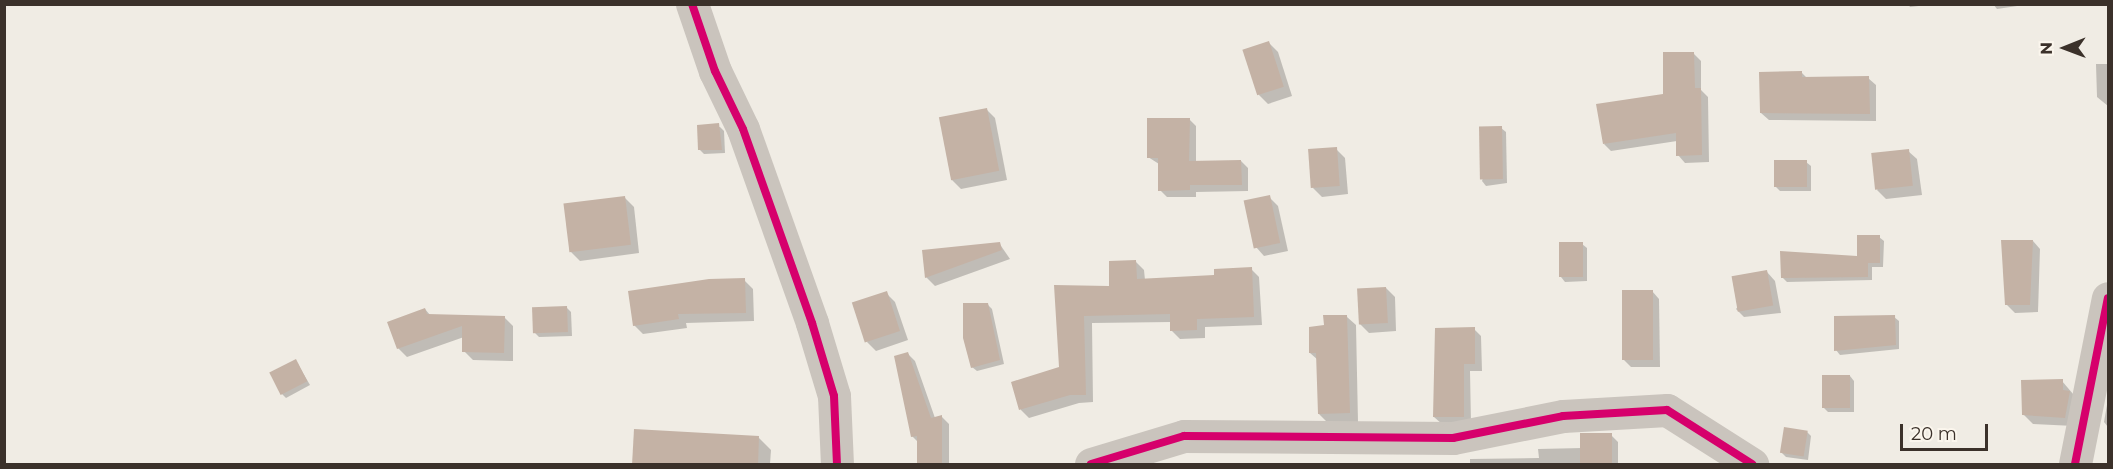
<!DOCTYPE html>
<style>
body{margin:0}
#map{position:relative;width:2113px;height:469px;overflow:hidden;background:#f0ece4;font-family:Montserrat,sans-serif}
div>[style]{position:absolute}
.shadow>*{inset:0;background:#0003;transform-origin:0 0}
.building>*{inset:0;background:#c4b2a5;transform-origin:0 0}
.minor>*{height:33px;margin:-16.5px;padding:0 16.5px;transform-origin:16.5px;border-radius:16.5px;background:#cac4bd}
.cycleway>*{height:8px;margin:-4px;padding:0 4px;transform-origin:4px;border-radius:4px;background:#d6006c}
span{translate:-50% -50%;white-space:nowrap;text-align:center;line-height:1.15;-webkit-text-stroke:5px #fbf6ed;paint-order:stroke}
.frame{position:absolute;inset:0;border:6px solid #3b312a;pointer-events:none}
.north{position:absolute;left:2035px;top:18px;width:60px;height:60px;-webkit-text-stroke:4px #fbf6ed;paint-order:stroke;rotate:269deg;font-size:16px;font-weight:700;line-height:24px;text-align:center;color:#3b312a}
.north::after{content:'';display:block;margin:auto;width:21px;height:27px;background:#3b312a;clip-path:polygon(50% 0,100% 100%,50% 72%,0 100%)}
.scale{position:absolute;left:1900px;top:424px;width:88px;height:27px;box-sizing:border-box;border:3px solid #3b312a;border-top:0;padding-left:8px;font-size:18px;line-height:21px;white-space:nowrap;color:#3b312a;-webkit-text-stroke:4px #fbf6ed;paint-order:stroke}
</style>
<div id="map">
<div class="shadow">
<div style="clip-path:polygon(1908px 4px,1936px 4px,1910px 7px)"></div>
<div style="clip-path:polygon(1993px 4px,2024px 4px,2024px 5px,1997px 9px)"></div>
<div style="clip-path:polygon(1269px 43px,1278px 52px,1292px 96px,1268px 104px,1259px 95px)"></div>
<div style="clip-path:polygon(1693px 53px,1701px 61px,1701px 90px,1708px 97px,1709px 162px,1685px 163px,1678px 155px,1677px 141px,1611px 151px,1604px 144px,1665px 95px)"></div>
<div style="clip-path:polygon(2096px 64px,2108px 64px,2108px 106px,2097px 97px)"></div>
<div style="clip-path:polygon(1802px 73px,1808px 79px,1868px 78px,1876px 85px,1876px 121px,1769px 120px,1761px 113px)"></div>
<div style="clip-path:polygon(986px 109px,995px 118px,1007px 180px,961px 189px,952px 180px)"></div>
<div style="clip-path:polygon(1189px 119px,1196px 126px,1196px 162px,1241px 161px,1248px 168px,1248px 191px,1196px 192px,1196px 197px,1167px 197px,1160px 190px,1159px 164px,1148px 157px)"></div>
<div style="clip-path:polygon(698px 126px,720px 127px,724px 131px,725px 153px,704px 154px,700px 150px)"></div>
<div style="clip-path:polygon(1501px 128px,1506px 132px,1507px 183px,1486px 186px,1482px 181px)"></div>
<div style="clip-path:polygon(1336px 149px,1345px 158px,1348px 194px,1322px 197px,1313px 188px)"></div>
<div style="clip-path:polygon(1908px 151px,1917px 159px,1922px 195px,1886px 199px,1877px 190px)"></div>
<div style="clip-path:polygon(1806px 162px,1811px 166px,1811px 191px,1780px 191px,1776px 187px)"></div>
<div style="left:2107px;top:186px;width:1px;height:47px"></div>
<div style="clip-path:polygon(1269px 197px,1278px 206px,1288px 251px,1264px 256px,1256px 247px)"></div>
<div style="clip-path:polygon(625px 198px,634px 207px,639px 253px,580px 261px,571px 252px)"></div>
<div style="clip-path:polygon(1879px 237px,1884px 241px,1883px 267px,1872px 267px,1872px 280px,1787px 282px,1782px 277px,1782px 252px,1858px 257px)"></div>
<div style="clip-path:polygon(2033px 241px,2040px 249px,2038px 312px,2015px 313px,2007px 305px)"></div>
<div style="clip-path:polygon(999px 243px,1010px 259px,935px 286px,926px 277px)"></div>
<div style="clip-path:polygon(1582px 244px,1587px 248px,1587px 281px,1565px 282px,1561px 277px)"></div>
<div style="clip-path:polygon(1136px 262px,1144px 270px,1145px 280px,1216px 277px,1251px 269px,1259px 277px,1262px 325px,1205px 327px,1205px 338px,1180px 339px,1172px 331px,1172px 322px,1092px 323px,1093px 402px,1079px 403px,1029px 418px,1021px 410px,1013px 383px,1060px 368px,1056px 287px,1111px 287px)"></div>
<div style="clip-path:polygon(1767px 272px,1775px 281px,1781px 313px,1744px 317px,1736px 309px)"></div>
<div style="clip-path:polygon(744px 280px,753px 289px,754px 321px,686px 323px,687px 328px,643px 334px,634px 325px)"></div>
<div style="clip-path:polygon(1386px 288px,1395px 297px,1396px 331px,1369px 333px,1360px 324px)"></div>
<div style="clip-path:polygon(1652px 291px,1659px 299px,1660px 367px,1631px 367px,1624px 360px)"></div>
<div style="clip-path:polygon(886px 293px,895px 302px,908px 340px,876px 351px,867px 342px)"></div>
<div style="clip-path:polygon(987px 304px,992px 309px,1004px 364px,977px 371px,972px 367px)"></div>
<div style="clip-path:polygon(567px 308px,571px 312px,572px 336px,539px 337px,534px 332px)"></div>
<div style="clip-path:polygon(425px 309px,430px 315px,504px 317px,513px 326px,513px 361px,473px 360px,464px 351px,464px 337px,407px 357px,398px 348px)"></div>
<div style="clip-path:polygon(1347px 317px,1356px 325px,1358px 422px,1328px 423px,1319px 414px,1318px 360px,1310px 353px,1326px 326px)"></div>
<div style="clip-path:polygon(1894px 317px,1899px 321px,1899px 349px,1840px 355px,1836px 350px)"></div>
<div style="clip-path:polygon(1474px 329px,1481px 336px,1482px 371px,1470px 371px,1471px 423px,1442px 424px,1434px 417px)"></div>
<div style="clip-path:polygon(908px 354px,915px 361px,935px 418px,942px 417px,949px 424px,949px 464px,919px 464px,919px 443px,912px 436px)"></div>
<div style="clip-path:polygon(296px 361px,310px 385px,286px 398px,281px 393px)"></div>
<div style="clip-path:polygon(1850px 376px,1854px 381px,1854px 412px,1828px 412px,1823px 407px)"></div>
<div style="clip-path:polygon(2062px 381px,2079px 401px,2074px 426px,2033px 424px,2024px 415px)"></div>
<div style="clip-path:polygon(2108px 399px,2108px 427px,2104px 422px)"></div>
<div style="clip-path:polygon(1807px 432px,1811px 436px,1808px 460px,1786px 457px,1782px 453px)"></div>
<div style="clip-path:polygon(1611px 435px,1618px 442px,1618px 464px,1470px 464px,1470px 459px,1539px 458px,1538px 449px,1582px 448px)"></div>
<div style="clip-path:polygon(759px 438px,771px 450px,770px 464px,633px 464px)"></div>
</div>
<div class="building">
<div style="left:1269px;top:41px;width:48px;height:28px;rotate:72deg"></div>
<div style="clip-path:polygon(1663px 52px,1694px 52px,1695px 88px,1701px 88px,1702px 155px,1676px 156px,1676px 133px,1603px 144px,1596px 104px,1663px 94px)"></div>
<div style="clip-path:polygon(1802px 71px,1802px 77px,1869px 76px,1870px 114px,1760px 113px,1759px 72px)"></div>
<div style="left:987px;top:108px;width:64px;height:49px;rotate:79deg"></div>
<div style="clip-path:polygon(1147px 118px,1190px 118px,1189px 161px,1241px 160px,1242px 185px,1190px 185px,1190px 190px,1158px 191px,1158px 158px,1147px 158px)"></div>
<div style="clip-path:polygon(719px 123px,722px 150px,698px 150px,697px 125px)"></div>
<div style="left:1502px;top:126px;width:53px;height:23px;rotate:89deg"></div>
<div style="left:1337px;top:147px;width:39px;height:29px;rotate:86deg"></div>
<div style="left:1909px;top:149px;width:37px;height:38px;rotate:84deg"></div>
<div style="left:1807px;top:160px;width:27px;height:33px;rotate:90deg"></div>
<div style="left:1270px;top:195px;width:49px;height:27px;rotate:78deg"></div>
<div style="left:625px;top:196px;width:49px;height:62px;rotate:83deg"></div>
<div style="clip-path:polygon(1857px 235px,1880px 235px,1880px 263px,1868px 263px,1868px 277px,1781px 278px,1780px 251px,1857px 256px)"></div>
<div style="clip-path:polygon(2001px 240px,2033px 240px,2030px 305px,2005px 305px)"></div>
<div style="clip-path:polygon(1000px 242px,1002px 250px,925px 278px,922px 250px)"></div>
<div style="left:1583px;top:242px;width:35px;height:24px;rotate:90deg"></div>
<div style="clip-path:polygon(1136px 260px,1137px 279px,1214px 275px,1214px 269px,1252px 267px,1254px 317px,1197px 319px,1197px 330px,1170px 331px,1170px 314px,1084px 316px,1086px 395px,1070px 395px,1019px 410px,1011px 382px,1059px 367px,1054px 285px,1109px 286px,1109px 261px)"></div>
<div style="left:1767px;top:270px;width:36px;height:36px;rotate:80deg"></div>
<div style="clip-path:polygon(745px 278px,746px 313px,678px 314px,679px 319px,633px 326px,628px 291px,709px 279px)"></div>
<div style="left:1386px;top:287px;width:36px;height:29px;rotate:87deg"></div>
<div style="left:1622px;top:290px;width:31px;height:70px"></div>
<div style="left:887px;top:291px;width:42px;height:37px;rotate:72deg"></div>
<div style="clip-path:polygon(963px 303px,988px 303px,1000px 360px,971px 368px,963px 338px)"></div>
<div style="left:567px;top:306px;width:26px;height:35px;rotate:88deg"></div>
<div style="clip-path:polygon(425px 308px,427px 314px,505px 316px,504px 353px,462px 352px,462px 326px,397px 349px,387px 322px)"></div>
<div style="clip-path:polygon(1323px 315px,1347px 315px,1350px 413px,1318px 414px,1316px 353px,1309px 353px,1309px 327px,1324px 325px)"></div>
<div style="clip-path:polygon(1895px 315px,1896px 345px,1834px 351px,1834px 316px)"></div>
<div style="clip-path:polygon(1475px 327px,1475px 364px,1464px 364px,1464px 417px,1433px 417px,1435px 328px)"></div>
<div style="clip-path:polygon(908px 352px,931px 418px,942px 415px,942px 465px,917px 465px,917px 436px,911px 437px,894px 356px)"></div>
<div style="left:296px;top:359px;width:25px;height:30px;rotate:63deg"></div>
<div style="left:1822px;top:375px;width:28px;height:33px"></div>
<div style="clip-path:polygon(2063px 379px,2063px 390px,2070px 391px,2065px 418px,2022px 415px,2021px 380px)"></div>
<div style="left:1784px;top:427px;width:24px;height:26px;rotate:9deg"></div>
<div style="clip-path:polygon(634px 429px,759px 436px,758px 465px,632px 465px)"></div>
<div style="left:1612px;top:433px;width:32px;height:32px;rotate:90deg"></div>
</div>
<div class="minor">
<div style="left:692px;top:4px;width:71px;rotate:71.1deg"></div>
<div style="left:715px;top:71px;width:64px;rotate:64.2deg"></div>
<div style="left:743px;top:129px;width:206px;rotate:70.4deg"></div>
<div style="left:812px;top:323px;width:76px;rotate:73.2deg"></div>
<div style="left:834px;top:396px;width:68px;rotate:87.5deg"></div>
<div style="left:1091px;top:464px;width:97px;rotate:-16.8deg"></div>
<div style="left:1184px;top:436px;width:269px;rotate:0.4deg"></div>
<div style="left:1453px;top:438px;width:112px;rotate:-11.3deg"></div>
<div style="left:1563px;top:416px;width:104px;rotate:-3.3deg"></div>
<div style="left:1667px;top:410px;width:101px;rotate:32.4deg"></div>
<div style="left:2075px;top:464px;width:169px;rotate:-78.8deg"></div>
</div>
<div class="cycleway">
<div style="left:692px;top:4px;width:71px;rotate:71.1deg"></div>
<div style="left:715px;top:71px;width:64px;rotate:64.2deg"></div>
<div style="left:743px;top:129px;width:206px;rotate:70.4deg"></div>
<div style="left:812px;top:323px;width:76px;rotate:73.2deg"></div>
<div style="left:834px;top:396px;width:68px;rotate:87.5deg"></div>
<div style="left:1091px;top:464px;width:97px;rotate:-16.8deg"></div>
<div style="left:1184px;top:436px;width:269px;rotate:0.4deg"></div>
<div style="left:1453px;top:438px;width:112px;rotate:-11.3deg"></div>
<div style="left:1563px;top:416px;width:104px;rotate:-3.3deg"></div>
<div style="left:1667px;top:410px;width:101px;rotate:32.4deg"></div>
<div style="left:2075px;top:464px;width:169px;rotate:-78.8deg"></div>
</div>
<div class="frame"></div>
<div class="north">N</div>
<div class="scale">20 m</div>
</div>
